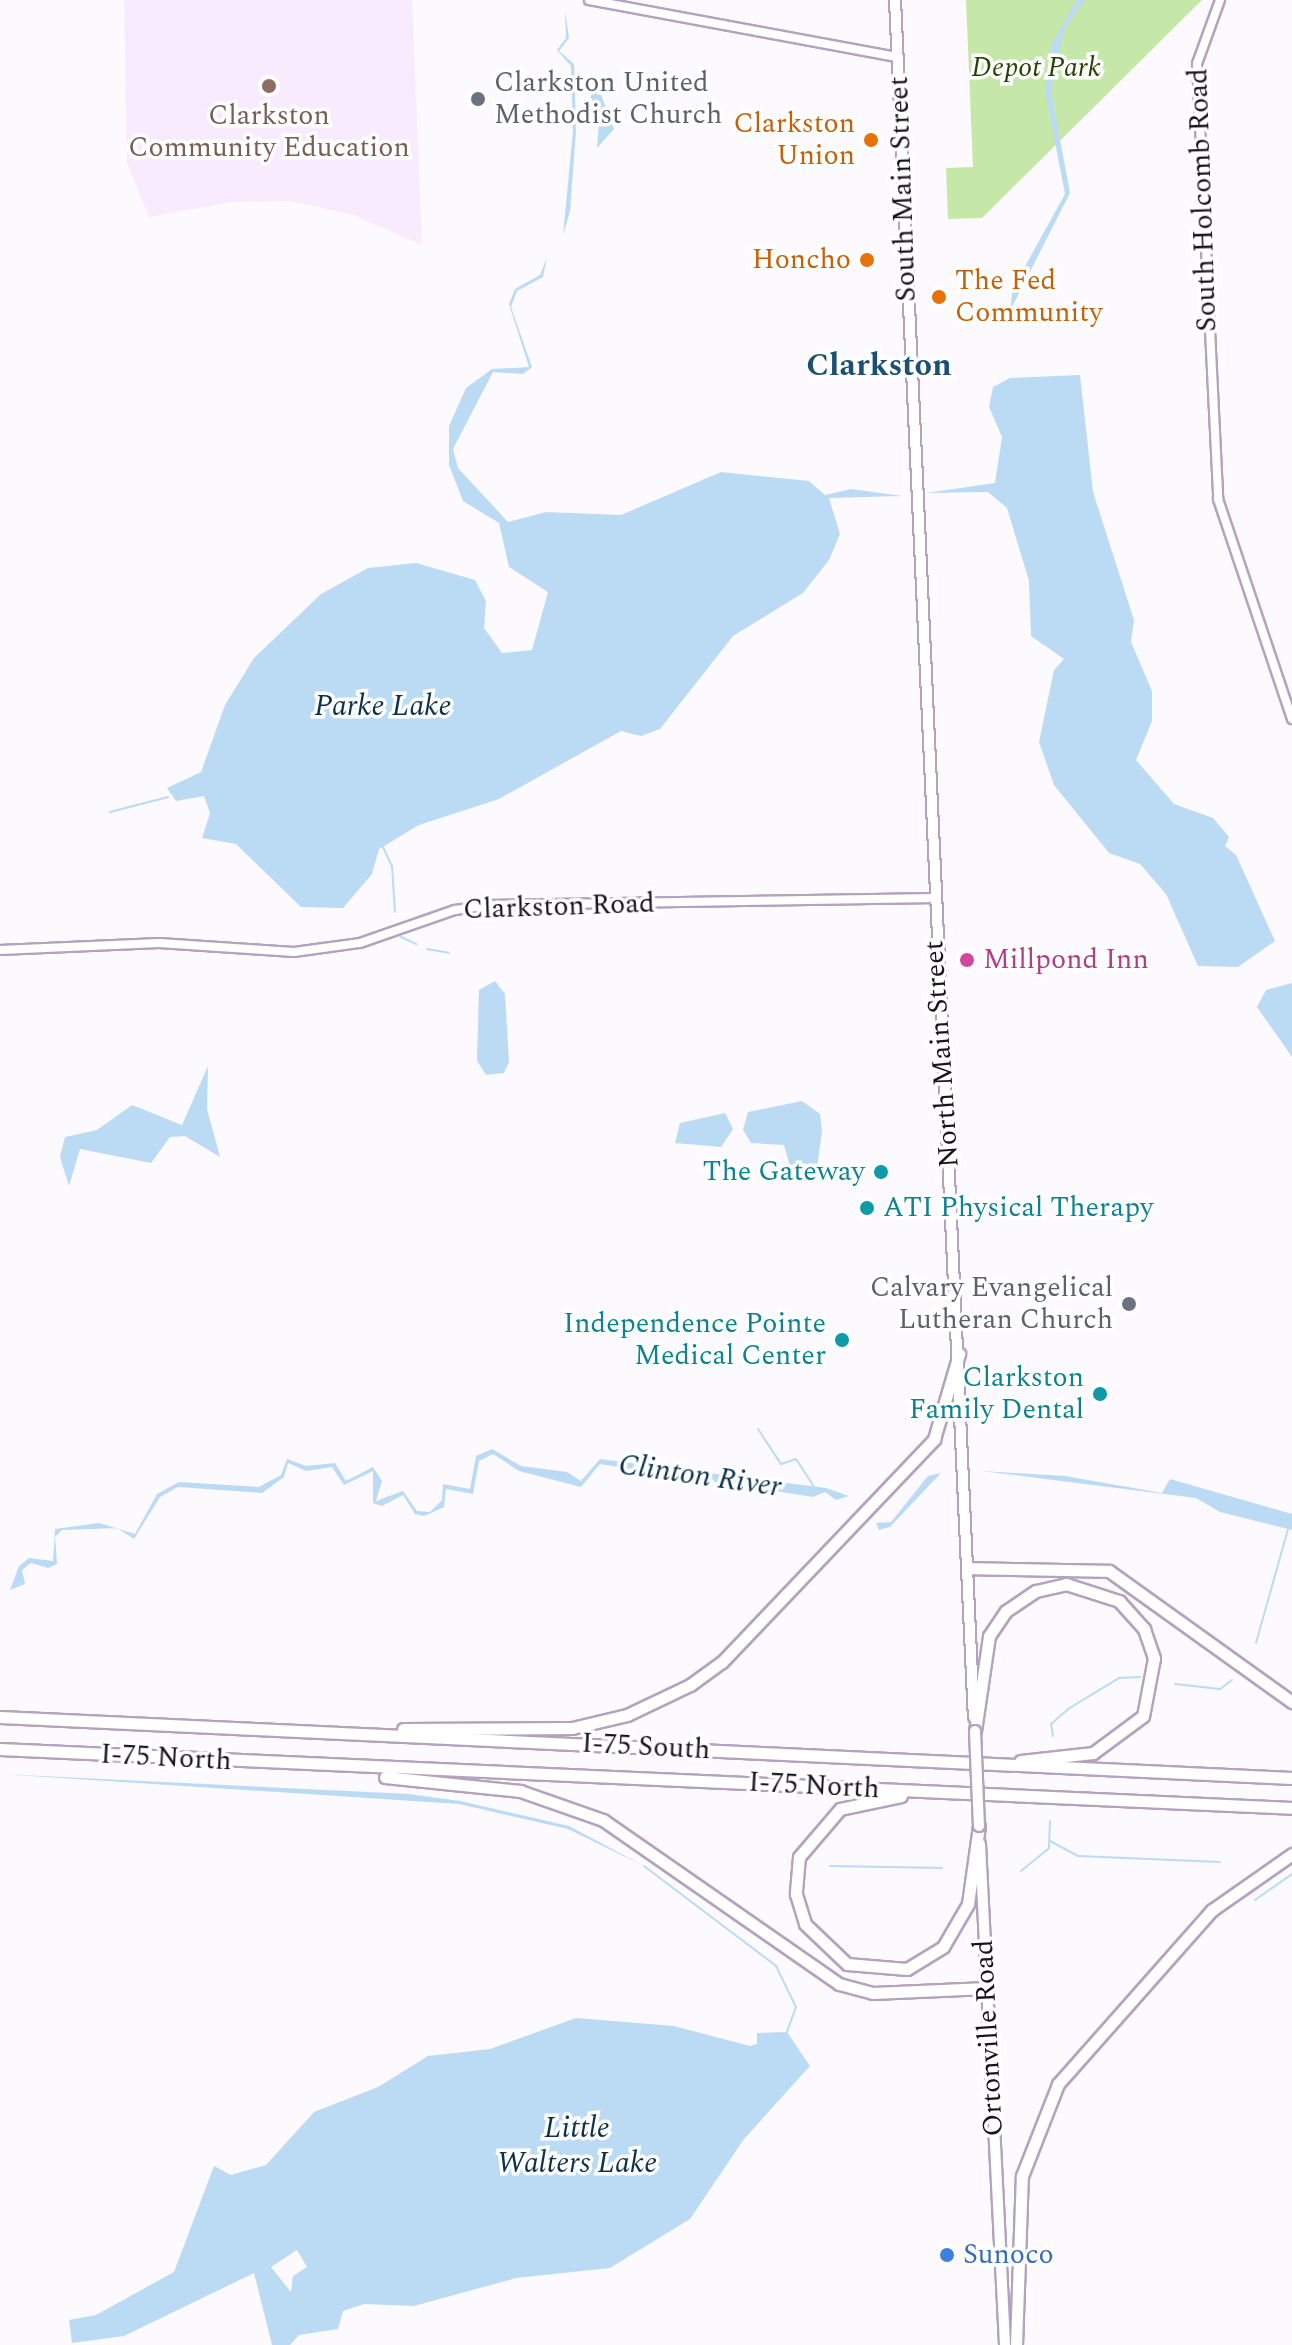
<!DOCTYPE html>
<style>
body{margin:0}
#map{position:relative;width:1292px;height:2345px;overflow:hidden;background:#fcf9ff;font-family:Spectral,serif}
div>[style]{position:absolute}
.education>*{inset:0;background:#f9ebfe}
.green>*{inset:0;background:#c5e7a7}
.water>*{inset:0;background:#bbdbf5}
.stream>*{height:2px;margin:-1px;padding:0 1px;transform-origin:1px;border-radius:1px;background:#bbdbf5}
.roads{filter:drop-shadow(2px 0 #b3a3be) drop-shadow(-2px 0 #b3a3be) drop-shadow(0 2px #b3a3be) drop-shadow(0 -2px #b3a3be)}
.tertiary>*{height:8px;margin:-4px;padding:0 4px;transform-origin:4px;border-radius:4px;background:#fff}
.primary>*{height:10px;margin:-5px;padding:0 5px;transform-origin:5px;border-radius:5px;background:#fff}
.motorway>*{height:11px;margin:-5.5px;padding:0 5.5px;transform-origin:5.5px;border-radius:5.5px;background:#fff}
.bridges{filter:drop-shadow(2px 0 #b3a3be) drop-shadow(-2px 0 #b3a3be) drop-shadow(0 2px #b3a3be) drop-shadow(0 -2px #b3a3be)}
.primary-bridge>*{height:10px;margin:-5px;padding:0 5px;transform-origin:5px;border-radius:5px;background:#fff}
.dots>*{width:22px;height:22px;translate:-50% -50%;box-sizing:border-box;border:4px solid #fff;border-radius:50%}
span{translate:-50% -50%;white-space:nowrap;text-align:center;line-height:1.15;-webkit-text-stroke:7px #fff;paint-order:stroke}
.park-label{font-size:28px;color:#274202;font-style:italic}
.worship-label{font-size:28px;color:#5b616d}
.left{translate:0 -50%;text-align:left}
.right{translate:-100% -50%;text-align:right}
.education-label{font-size:28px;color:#785e54}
.food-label{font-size:28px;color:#c56008}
.street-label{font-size:28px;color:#19131d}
.hotel-label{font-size:28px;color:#b23c85}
.culture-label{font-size:28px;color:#0d838f}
.shop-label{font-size:28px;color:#366cbe}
.water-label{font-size:30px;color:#0c324b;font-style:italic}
.quarter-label{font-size:32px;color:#1c5073;font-weight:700}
</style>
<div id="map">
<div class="education">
<div style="clip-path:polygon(124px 0,412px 0,422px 245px,353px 215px,290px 201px,231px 202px,149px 217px,127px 163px)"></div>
</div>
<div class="green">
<div style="clip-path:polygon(966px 0,1202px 0,982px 218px,948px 219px,946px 168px,973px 167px)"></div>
</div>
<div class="water">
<div style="clip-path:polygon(1077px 0,1085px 0,1064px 30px,1051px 91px,1070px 193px,1010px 311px,1013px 288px,1065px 194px,1045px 91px,1052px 43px)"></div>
<div style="clip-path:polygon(565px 10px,569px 38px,559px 51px,574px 64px,576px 131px,570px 211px,563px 235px,573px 131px,571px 66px,557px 50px,566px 38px)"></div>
<div style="clip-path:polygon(593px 92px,600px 92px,614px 129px,597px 148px,599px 122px,586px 107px)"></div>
<div style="clip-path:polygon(547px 257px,543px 277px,517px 291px,511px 307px,532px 367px,523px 374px,493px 372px,453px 449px,458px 468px,508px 522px,546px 512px,621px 515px,721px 472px,809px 481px,825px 495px,851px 489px,902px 496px,829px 498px,840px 534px,829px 560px,803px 593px,733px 636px,660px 729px,641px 736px,621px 731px,499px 799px,419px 825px,379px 849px,372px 874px,343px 908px,301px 907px,236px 844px,202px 838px,210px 813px,204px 796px,176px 801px,167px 788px,201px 772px,225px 705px,254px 658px,321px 594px,368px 568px,416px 563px,475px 580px,486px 601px,484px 628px,502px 653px,532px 650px,548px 592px,509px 567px,499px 523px,463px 501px,449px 465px,449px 426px,466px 388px,492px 369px,529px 367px,509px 304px,515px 289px,540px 275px)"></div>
<div style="clip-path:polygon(1080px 375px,1093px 492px,1134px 620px,1131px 642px,1152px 691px,1152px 721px,1136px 760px,1174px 804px,1213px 818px,1229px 837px,1225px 846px,1236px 855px,1275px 941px,1238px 967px,1198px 966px,1166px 894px,1140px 864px,1109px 853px,1054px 785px,1039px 742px,1054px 670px,1064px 659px,1031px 636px,1029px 581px,1007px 508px,988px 492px,926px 493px,995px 483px,1002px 437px,989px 407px,993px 387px,1010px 378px)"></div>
<div style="clip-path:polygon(495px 981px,505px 994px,509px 1062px,504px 1073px,486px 1075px,477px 1061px,479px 990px)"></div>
<div style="clip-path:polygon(1292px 983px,1292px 1057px,1257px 1007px,1266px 990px)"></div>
<div style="clip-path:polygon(208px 1066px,207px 1109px,220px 1157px,185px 1136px,170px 1137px,151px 1163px,80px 1149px,69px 1186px,60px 1157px,65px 1137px,97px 1130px,132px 1105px,182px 1125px)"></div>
<div style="clip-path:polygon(802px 1101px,820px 1114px,822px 1131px,817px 1168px,804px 1175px,791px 1170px,784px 1145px,751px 1143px,743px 1130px,748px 1112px)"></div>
<div style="clip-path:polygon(725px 1113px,733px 1129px,721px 1147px,675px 1143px,680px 1123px)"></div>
<div style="clip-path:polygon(492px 1449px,521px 1466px,567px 1472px,581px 1481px,600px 1459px,826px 1488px,849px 1496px,836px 1500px,825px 1492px,813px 1497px,600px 1464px,581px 1487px,519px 1471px,493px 1454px,479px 1461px,473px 1494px,446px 1489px,444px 1507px,424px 1516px,415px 1514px,403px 1495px,382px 1506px,373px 1503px,373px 1471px,344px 1485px,332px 1467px,306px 1471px,288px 1463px,284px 1477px,262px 1493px,178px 1487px,160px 1497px,134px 1539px,117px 1528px,62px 1530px,55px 1537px,57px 1564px,48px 1568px,31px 1563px,22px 1570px,25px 1584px,10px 1590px,19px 1566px,29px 1558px,53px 1561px,55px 1529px,99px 1523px,135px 1534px,157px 1494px,179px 1482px,259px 1487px,281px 1475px,287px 1459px,306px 1466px,335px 1463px,346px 1481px,373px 1467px,382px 1481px,376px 1501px,403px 1491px,417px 1511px,430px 1512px,442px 1500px,443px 1484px,470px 1489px,476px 1456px)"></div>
<div style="clip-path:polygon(982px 1471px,1065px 1476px,1162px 1493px,1170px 1479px,1292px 1514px,1292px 1530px,1220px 1512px,1196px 1498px)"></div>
<div style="clip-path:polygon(941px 1473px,890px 1527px,879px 1530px,876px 1523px,891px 1522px,928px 1476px)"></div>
<div style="clip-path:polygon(0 1774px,409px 1794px,460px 1801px,569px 1826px,644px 1866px,568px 1829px,459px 1804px)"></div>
<div style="clip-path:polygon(evenodd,576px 2018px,674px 2026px,750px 2046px,757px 2044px,757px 2033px,787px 2032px,810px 2066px,744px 2139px,690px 2219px,610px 2268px,516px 2278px,414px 2306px,364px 2304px,343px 2311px,338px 2329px,299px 2335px,290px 2345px,272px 2345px,254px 2273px,124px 2336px,72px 2343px,69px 2320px,96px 2315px,174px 2272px,214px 2166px,231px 2175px,266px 2165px,314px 2112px,378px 2087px,428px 2056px,490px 2049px,576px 2018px,297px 2250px,307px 2267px,293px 2276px,291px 2292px,271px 2267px,297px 2250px)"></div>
</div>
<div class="stream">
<div style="left:110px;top:812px;width:60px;rotate:-14.5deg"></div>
<div style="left:383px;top:847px;width:21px;rotate:65deg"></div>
<div style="left:392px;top:866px;width:46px;rotate:86.3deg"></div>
<div style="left:401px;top:937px;width:17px;rotate:25deg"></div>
<div style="left:427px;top:949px;width:22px;rotate:10deg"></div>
<div style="left:758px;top:1429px;width:42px;rotate:56.7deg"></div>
<div style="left:781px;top:1464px;width:16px;rotate:-18deg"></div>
<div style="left:796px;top:1459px;width:37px;rotate:57deg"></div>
<div style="left:1256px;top:1643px;width:118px;rotate:-74.3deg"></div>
<div style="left:1175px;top:1684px;width:45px;rotate:6.3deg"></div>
<div style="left:1220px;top:1689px;width:15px;rotate:-37deg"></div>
<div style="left:1053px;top:1736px;width:12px;rotate:-99deg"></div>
<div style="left:1051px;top:1724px;width:23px;rotate:-41deg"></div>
<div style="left:1068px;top:1709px;width:60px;rotate:-31.3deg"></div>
<div style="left:1119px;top:1678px;width:21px;rotate:-3deg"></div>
<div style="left:1050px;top:1841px;width:32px;rotate:28deg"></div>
<div style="left:1078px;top:1856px;width:142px;rotate:2.4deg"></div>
<div style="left:644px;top:1866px;width:166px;rotate:37.1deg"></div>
<div style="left:776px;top:1966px;width:46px;rotate:64deg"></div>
<div style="left:796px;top:2007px;width:27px;rotate:110deg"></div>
<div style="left:830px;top:1866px;width:112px;rotate:1deg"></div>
<div style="left:1021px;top:1871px;width:36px;rotate:-39deg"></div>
<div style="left:1049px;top:1848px;width:27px;rotate:-88deg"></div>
<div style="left:1255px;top:1900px;width:45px;rotate:-35.1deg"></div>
</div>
<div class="roads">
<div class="tertiary">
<div style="left:589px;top:0;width:313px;rotate:10.5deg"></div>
<div style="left:1220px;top:0;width:68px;rotate:109.8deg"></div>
<div style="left:1197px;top:64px;width:436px;rotate:87.2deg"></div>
<div style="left:1218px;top:499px;width:232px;rotate:71.4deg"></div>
<div style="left:0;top:950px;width:159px;rotate:-2.5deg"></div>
<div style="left:159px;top:943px;width:135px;rotate:3.8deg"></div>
<div style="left:294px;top:952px;width:67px;rotate:-7.8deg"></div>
<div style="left:360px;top:943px;width:101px;rotate:-19.2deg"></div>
<div style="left:455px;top:910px;width:37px;rotate:-8deg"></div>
<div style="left:492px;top:905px;width:440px;rotate:-0.9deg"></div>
</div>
<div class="primary">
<div style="left:895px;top:0;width:1719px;rotate:87.37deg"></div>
<div style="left:980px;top:1844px;width:502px;rotate:87.14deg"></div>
</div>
<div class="motorway">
<div style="left:968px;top:1568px;width:141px;rotate:1.2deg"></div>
<div style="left:1109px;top:1571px;width:225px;rotate:35.6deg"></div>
<div style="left:0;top:1717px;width:1293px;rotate:2.7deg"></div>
<div style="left:403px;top:1729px;width:169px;rotate:-0.3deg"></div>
<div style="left:572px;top:1728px;width:57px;rotate:-13.3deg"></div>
<div style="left:627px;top:1715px;width:70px;rotate:-25.5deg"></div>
<div style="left:690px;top:1685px;width:39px;rotate:-36deg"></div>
<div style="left:722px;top:1662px;width:308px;rotate:-46.4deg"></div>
<div style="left:934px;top:1439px;width:89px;rotate:-73.6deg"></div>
<div style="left:975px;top:1731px;width:96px;rotate:-81.6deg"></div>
<div style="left:989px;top:1636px;width:30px;rotate:-56deg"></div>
<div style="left:1006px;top:1611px;width:36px;rotate:-34deg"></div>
<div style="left:1036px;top:1591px;width:31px;rotate:-13deg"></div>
<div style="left:1066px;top:1584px;width:56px;rotate:17.8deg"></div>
<div style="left:1119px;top:1601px;width:38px;rotate:48deg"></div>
<div style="left:1144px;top:1629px;width:31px;rotate:71deg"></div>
<div style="left:1154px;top:1658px;width:59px;rotate:100.7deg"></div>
<div style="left:1143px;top:1716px;width:62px;rotate:143.5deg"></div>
<div style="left:1093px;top:1753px;width:73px;rotate:173.7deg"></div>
<div style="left:0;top:1749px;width:1293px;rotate:2.61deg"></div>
<div style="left:385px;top:1777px;width:136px;rotate:5.9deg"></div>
<div style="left:520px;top:1791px;width:88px;rotate:19.3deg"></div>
<div style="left:603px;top:1820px;width:287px;rotate:34.8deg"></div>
<div style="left:839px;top:1984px;width:35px;rotate:15deg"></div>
<div style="left:873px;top:1993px;width:114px;rotate:-2.5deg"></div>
<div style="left:901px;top:1796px;width:62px;rotate:168deg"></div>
<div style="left:840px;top:1809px;width:63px;rotate:130.5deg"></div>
<div style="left:799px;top:1857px;width:37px;rotate:95deg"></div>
<div style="left:796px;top:1894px;width:31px;rotate:73deg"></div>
<div style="left:805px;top:1924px;width:58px;rotate:43.6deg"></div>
<div style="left:847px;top:1964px;width:60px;rotate:4.8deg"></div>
<div style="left:907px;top:1969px;width:42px;rotate:-31.4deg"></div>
<div style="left:943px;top:1947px;width:50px;rotate:-59.8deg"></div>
<div style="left:968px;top:1904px;width:79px;rotate:-82deg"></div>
<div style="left:1016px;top:2345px;width:169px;rotate:-88deg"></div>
<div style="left:1022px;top:2176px;width:99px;rotate:-68.6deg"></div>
<div style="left:1058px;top:2084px;width:232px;rotate:-48.5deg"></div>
<div style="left:1212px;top:1910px;width:98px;rotate:-35deg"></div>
</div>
</div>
<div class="bridges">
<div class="primary-bridge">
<div style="left:975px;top:1731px;width:95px;rotate:87.6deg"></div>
</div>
</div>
<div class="dots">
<div style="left:269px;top:86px;background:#8d6e63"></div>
<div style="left:478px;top:99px;background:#6b7280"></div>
<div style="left:871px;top:140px;background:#e8710a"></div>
<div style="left:867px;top:260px;background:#e8710a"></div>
<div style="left:939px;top:297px;background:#e8710a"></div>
<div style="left:967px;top:960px;background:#d1479c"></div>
<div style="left:881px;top:1172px;background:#0f9aa8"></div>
<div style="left:867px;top:1208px;background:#0f9aa8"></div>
<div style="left:1129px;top:1304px;background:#6b7280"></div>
<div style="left:842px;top:1340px;background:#0f9aa8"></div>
<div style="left:1100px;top:1394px;background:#0f9aa8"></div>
<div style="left:947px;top:2255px;background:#3f7fe0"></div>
</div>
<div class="park-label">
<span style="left:1036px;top:68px">Depot Park</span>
</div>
<div class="worship-label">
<span class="left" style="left:494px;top:99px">Clarkston United<br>Methodist Church</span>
<span class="right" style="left:1113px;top:1304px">Calvary Evangelical<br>Lutheran Church</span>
</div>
<div class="education-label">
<span style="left:269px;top:132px">Clarkston<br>Community Education</span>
</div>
<div class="food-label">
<span class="right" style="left:855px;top:140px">Clarkston<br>Union</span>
<span class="right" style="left:851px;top:260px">Honcho</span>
<span class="left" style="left:955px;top:297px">The Fed<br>Community</span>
</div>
<div class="street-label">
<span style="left:903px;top:189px;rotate:-92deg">South Main Street</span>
<span style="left:1203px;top:200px;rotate:-92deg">South Holcomb Road</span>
<span style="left:559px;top:907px;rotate:-2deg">Clarkston Road</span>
<span style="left:942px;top:1054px;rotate:-94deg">North Main Street</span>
<span style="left:646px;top:1747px;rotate:3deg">I-75 South</span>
<span style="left:166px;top:1758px;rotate:3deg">I-75 North</span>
<span style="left:814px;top:1786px;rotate:3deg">I-75 North</span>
<span style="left:989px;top:2038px;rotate:-93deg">Ortonville Road</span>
</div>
<div class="hotel-label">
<span class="left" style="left:983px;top:960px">Millpond Inn</span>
</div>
<div class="culture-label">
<span class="right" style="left:865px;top:1172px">The Gateway</span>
<span class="left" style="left:883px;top:1208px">ATI Physical Therapy</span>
<span class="right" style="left:826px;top:1340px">Independence Pointe<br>Medical Center</span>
<span class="right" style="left:1084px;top:1394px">Clarkston<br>Family Dental</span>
</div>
<div class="shop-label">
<span class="left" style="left:963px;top:2255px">Sunoco</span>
</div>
<div class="water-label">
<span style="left:383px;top:706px">Parke Lake</span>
<span style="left:700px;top:1476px;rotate:8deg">Clinton River</span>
<span style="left:577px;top:2145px">Little<br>Walters Lake</span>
</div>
<div class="quarter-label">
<span style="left:879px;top:366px">Clarkston</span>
</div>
</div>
